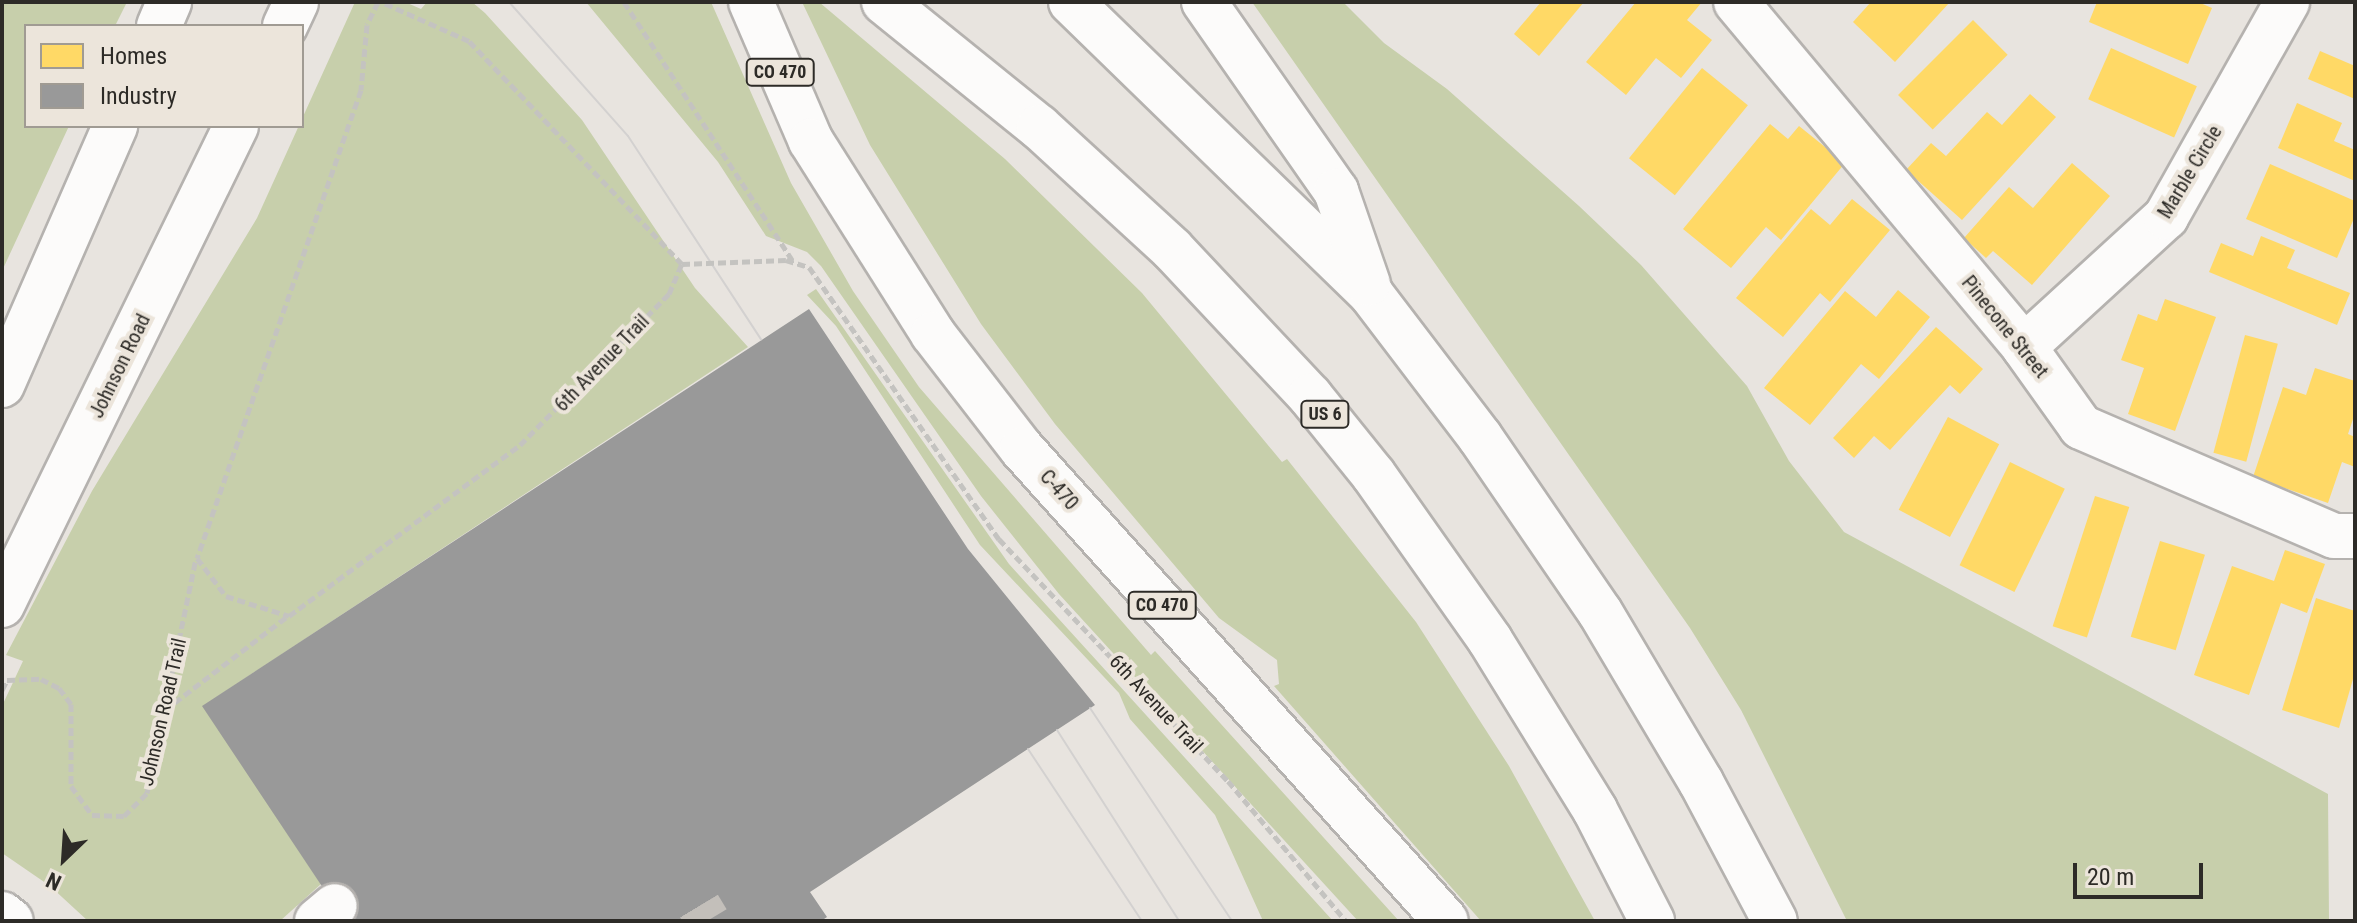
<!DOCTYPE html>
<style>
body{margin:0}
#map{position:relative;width:2357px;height:923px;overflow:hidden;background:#e8e4df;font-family:"Roboto Condensed",sans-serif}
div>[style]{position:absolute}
.green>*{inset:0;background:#c7cfab}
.homes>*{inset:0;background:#ffd966;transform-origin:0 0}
.industry>*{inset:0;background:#999}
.minor-tunnel>*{height:44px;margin-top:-22px;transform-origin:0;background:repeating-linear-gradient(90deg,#c3bfba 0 44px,transparent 0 66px)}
.path>*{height:5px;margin-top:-2.5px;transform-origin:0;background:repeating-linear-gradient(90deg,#c4c3c0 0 8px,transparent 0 12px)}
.roads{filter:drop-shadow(2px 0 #b5b2af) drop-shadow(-2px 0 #b5b2af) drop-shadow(0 2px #b5b2af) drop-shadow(0 -2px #b5b2af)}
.minor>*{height:44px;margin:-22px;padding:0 22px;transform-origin:22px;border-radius:22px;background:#fcfbfa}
.major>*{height:44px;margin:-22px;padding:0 22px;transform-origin:22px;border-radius:22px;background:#fcfbfa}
.highway>*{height:44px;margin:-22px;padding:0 22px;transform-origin:22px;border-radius:22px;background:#fcfbfa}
.tram>*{height:2px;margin:-1px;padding:0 1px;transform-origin:1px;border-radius:1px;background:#d3d1d0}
.path-bridge>*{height:5px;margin-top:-2.5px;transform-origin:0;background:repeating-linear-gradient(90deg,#c4c3c0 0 8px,transparent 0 12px)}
span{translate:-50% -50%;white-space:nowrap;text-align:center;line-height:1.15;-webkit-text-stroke:8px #ece5db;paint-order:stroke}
.shield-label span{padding:2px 6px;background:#ece5db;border:2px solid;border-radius:6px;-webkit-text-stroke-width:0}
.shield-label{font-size:18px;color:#2d2b27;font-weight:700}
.street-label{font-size:20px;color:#2d2b27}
.frame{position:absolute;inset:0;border:4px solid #2d2b27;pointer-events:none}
.legend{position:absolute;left:24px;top:24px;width:280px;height:104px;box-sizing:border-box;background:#ece5db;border:2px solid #a09b93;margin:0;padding:10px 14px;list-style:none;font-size:24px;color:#2d2b27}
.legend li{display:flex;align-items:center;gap:16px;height:40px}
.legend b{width:40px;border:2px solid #a09b93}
.north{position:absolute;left:24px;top:819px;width:80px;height:80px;-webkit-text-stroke:6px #ece5db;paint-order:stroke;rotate:205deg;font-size:22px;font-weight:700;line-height:32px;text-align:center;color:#2d2b27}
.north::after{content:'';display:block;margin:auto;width:28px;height:36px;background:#2d2b27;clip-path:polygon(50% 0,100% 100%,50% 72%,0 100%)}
.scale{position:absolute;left:2073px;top:863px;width:130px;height:36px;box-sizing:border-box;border:4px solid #2d2b27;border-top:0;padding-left:10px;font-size:24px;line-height:28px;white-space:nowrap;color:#2d2b27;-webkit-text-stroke:6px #ece5db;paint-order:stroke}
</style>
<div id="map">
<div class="green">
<div style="clip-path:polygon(2px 2px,127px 2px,115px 26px,26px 26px,26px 126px,69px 126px,2px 271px)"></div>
<div style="clip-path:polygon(355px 2px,405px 2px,421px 9px,427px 2px,472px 2px,485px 13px,582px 120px,695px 288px,748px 347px,203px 706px,321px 884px,280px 921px,88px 921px,50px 886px,2px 853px,2px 706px,23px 661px,6px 655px,92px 491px,257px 218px)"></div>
<div style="clip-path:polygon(586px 2px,711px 2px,791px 183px,853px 291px,919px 387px,1151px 655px,1155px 651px,1399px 921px,1358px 921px,1059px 594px,981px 496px,821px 266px,807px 252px,766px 236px,718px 162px)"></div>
<div style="clip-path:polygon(802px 2px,819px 2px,1005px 159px,1142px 293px,1282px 462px,1287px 459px,1416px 622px,1509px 766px,1595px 921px,1481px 921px,1274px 686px,1279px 684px,1277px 660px,1219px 618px,1055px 424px,981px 324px,870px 145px)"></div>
<div style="clip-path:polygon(1252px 2px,1343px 2px,1384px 43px,1447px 89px,1579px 206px,1641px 265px,1747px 386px,1789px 461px,1844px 532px,2328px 794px,2329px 921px,1847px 921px,1741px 710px,1690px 628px)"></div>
<div style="clip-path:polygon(816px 289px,1009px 564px,1333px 921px,1263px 921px,1215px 815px,1130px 719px,1119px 693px,980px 545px,836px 326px,807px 295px)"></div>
</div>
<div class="homes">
<div style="clip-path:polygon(1541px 2px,1584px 2px,1539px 56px,1514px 34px)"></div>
<div style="clip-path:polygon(1636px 2px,1702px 2px,1687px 20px,1712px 40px,1681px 78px,1656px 58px,1626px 95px,1586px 62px)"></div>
<div style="clip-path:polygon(1871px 2px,1950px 2px,1895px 62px,1853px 22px)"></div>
<div style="clip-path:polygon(2097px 2px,2198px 2px,2212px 8px,2188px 64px,2089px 22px)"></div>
<div style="left:1973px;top:20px;width:49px;height:106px;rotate:45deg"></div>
<div style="left:2111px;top:48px;width:94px;height:56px;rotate:24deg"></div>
<div style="clip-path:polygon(2320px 51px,2355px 66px,2355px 99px,2308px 79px)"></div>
<div style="left:1702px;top:68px;width:59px;height:116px;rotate:39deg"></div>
<div style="clip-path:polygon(2030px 94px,2056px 117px,1962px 220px,1906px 170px,1931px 143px,1946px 156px,1987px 112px,2002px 125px)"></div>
<div style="clip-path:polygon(2297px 103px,2342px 123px,2334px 141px,2355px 150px,2355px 181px,2278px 148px)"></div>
<div style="clip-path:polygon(1770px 124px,1788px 139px,1799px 126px,1845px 163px,1781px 240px,1766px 227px,1731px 268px,1683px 229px)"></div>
<div style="clip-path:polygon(2072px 163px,2110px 196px,2032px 285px,1993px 251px,1986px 258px,1964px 238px,2009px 187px,2033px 208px)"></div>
<div style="clip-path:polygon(2270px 164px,2355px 201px,2355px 216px,2337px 258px,2246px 219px)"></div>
<div style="clip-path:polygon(1852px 199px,1890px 230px,1830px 302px,1820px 293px,1783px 337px,1736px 298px,1811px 209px,1830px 225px)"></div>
<div style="clip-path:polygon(2261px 236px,2295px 250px,2287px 268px,2350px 293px,2337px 325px,2209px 272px,2221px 243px,2253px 256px)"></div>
<div style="clip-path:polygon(1898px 290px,1930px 317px,1879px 379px,1861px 364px,1810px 425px,1764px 388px,1845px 291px,1876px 317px)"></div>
<div style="clip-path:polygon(2165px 299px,2216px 317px,2175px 431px,2128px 414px,2144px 368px,2121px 360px,2138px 314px,2157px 321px)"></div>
<div style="clip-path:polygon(1936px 327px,1983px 369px,1960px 394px,1950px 385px,1890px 450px,1874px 436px,1854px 458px,1833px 438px)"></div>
<div style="left:2245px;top:335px;width:34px;height:122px;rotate:15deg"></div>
<div style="clip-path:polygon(2315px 368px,2355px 381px,2355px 413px,2348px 434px,2355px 437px,2355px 467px,2342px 462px,2328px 503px,2253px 477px,2283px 387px,2306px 395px)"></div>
<div style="left:1948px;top:417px;width:58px;height:105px;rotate:28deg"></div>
<div style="left:2010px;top:462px;width:61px;height:115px;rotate:26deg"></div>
<div style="left:2095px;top:496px;width:36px;height:137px;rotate:18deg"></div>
<div style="left:2160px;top:541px;width:47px;height:100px;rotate:17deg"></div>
<div style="clip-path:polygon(2285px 550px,2325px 564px,2307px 613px,2281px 603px,2249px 695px,2194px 675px,2232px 566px,2274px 581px)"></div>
<div style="clip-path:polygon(2316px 598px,2355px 611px,2355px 672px,2339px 728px,2282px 710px)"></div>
</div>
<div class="industry">
<div style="clip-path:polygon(809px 309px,968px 549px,1095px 705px,810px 892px,827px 917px,821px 921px,345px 921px,202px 706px)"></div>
</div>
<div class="minor-tunnel">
<div style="left:699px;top:906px;width:17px;rotate:59deg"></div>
</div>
<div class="path">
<div style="left:378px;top:2px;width:25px;rotate:116deg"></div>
<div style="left:367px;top:25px;width:65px;rotate:95.3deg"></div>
<div style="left:361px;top:90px;width:496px;rotate:109.3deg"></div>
<div style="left:197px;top:558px;width:48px;rotate:52.7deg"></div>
<div style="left:226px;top:596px;width:66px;rotate:17.6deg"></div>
<div style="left:289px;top:616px;width:287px;rotate:-36.5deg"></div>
<div style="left:520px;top:445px;width:212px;rotate:-45.4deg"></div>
<div style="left:669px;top:294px;width:33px;rotate:-67deg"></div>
<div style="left:682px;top:264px;width:308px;rotate:-133.7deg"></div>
<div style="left:469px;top:41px;width:95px;rotate:-155.9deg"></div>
<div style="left:624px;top:2px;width:309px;rotate:56.9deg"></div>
<div style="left:786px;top:260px;width:24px;rotate:17deg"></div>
<div style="left:809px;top:267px;width:332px;rotate:55.1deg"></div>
<div style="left:999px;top:539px;width:333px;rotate:46.6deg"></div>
<div style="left:1228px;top:781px;width:183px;rotate:49.9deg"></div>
<div style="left:2px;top:690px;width:11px;rotate:-63deg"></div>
<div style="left:7px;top:680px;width:34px;rotate:-2deg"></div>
<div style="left:41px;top:679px;width:20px;rotate:27deg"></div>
<div style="left:59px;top:688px;width:20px;rotate:53deg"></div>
<div style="left:71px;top:704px;width:82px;rotate:90deg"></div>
<div style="left:71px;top:786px;width:36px;rotate:54deg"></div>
<div style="left:92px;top:815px;width:32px;rotate:2deg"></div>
<div style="left:124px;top:816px;width:33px;rotate:-45deg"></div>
<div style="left:147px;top:793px;width:239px;rotate:-78.2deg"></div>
<div style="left:165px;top:710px;width:155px;rotate:-37.4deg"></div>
</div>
<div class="roads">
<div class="minor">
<div style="left:1736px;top:2px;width:449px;rotate:50.1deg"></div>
<div style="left:2024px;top:347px;width:98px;rotate:54.5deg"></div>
<div style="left:2081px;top:427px;width:275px;rotate:23.3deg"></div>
<div style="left:2334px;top:536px;width:21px"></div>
<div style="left:2024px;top:347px;width:193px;rotate:-42.5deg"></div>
<div style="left:2166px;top:217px;width:247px;rotate:-60.6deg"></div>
<div style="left:2px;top:914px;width:11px;rotate:38deg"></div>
<div style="left:317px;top:921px;width:23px;rotate:-40deg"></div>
</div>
<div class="major">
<div style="left:159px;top:26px;width:26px;rotate:-67deg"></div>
<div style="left:285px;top:26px;width:26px;rotate:-65deg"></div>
<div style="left:2px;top:385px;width:283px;rotate:-66.4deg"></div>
<div style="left:2px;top:605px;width:533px;rotate:-63.96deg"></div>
</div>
<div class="highway">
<div style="left:751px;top:2px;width:151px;rotate:66.7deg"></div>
<div style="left:811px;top:141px;width:228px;rotate:57.7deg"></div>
<div style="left:933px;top:334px;width:145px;rotate:52.3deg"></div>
<div style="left:1022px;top:449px;width:634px;rotate:48.07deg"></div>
<div style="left:884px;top:2px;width:199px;rotate:38.9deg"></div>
<div style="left:1039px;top:127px;width:180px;rotate:42.5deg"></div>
<div style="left:1172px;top:249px;width:202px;rotate:46.8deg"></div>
<div style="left:1310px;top:396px;width:100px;rotate:51.1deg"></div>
<div style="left:1373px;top:474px;width:203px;rotate:54.8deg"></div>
<div style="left:1490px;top:640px;width:200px;rotate:58.3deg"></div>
<div style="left:1595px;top:810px;width:125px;rotate:62.8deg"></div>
<div style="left:1071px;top:2px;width:419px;rotate:44.2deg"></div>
<div style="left:1371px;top:294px;width:180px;rotate:52.7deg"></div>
<div style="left:1480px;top:437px;width:212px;rotate:55.6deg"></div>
<div style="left:1600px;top:612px;width:198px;rotate:59.3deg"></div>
<div style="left:1701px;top:782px;width:157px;rotate:62deg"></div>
<div style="left:1204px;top:2px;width:231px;rotate:55.1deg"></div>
<div style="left:1336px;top:191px;width:98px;rotate:71deg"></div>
</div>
</div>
<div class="tram">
<div style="left:509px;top:2px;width:179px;rotate:48.4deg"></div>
<div style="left:628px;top:136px;width:243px;rotate:56.8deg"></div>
<div style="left:1090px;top:708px;width:256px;rotate:56.3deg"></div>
<div style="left:1057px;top:730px;width:227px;rotate:57.4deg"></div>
<div style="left:1028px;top:749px;width:206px;rotate:56.5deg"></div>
</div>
<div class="path-bridge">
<div style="left:682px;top:264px;width:104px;rotate:-2.2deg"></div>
</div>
<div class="shield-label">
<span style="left:780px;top:72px">CO 470</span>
<span style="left:1325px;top:414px">US 6</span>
<span style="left:1162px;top:605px">CO 470</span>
</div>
<div class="street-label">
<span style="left:2190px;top:172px;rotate:-59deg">Marble Circle</span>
<span style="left:2005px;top:327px;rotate:51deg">Pinecone Street</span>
<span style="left:602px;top:363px;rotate:-46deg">6th Avenue Trail</span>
<span style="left:120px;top:366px;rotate:-64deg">Johnson Road</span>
<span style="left:1059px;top:490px;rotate:48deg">C-470</span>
<span style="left:1156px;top:704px;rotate:47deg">6th Avenue Trail</span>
<span style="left:163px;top:712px;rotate:-77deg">Johnson Road Trail</span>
</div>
<div class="frame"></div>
<ul class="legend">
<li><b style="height:22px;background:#ffd966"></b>Homes</li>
<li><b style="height:22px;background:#999"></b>Industry</li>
</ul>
<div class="north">N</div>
<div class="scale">20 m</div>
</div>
